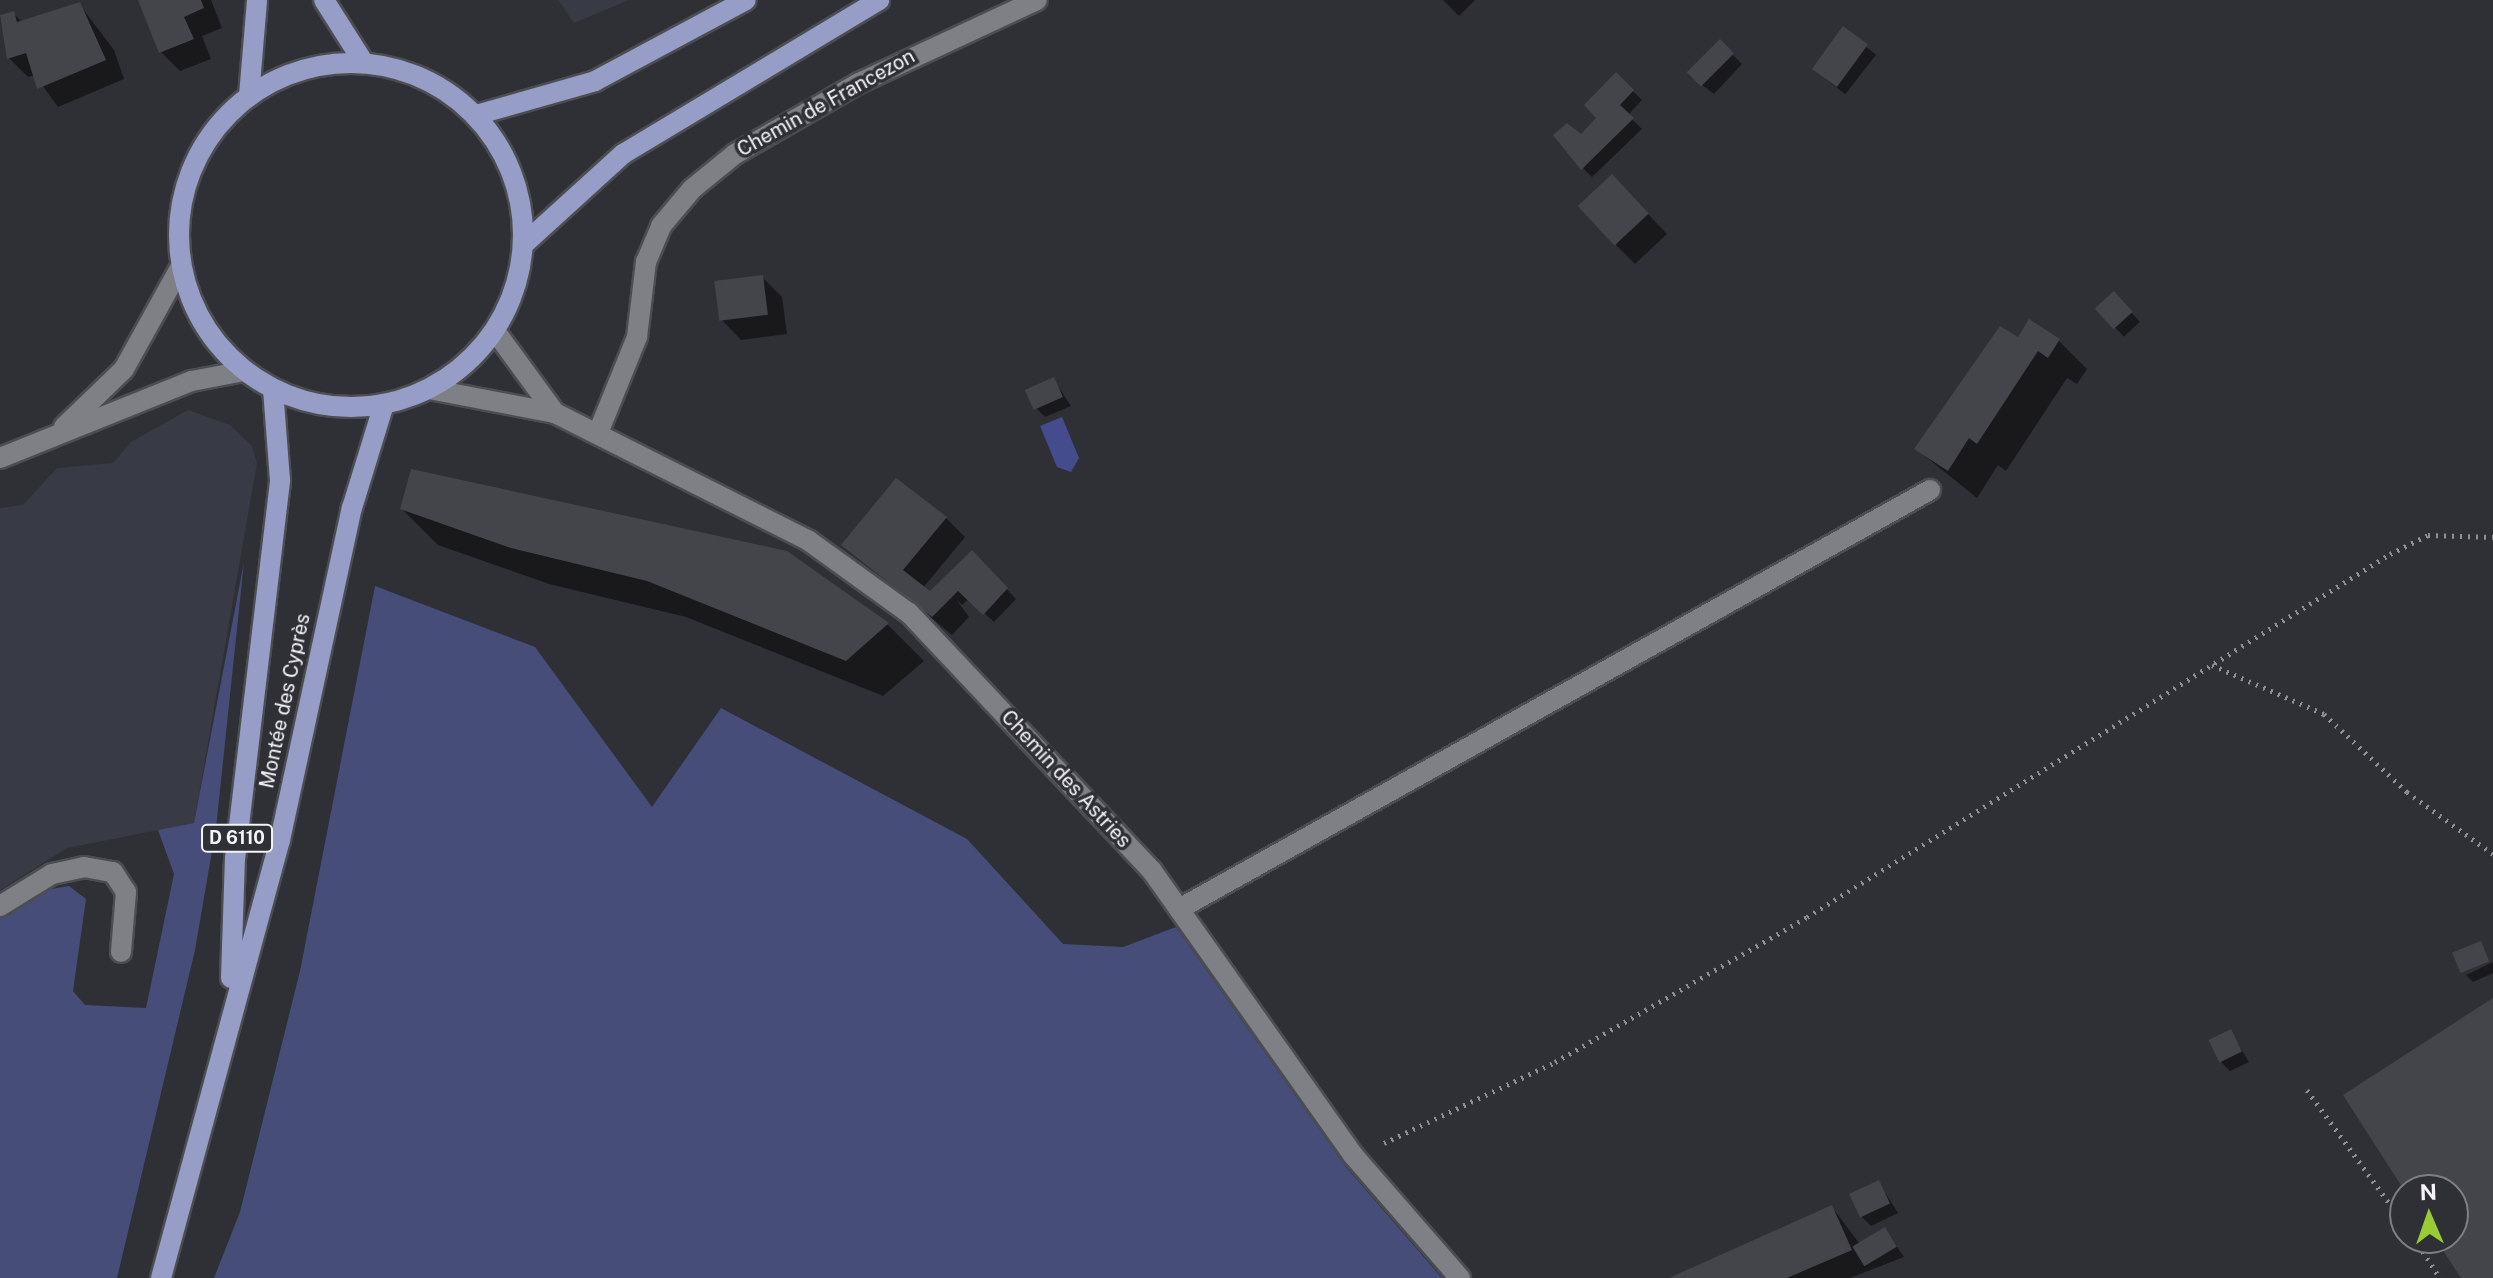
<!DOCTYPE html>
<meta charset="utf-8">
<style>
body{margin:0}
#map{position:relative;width:2493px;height:1278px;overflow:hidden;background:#2f3035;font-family:"Public Sans",sans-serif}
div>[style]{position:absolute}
.built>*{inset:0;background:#383a45}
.green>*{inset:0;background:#464d79}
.water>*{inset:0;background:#444c8e}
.shadow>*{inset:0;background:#0007;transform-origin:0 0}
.building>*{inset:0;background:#44454a;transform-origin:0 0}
.path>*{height:5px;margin-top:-2.5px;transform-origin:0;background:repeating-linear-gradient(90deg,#8f9094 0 2px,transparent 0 8px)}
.roads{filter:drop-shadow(2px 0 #4c4d52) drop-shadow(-2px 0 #4c4d52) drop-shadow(0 2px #4c4d52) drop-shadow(0 -2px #4c4d52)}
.service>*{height:20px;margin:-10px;padding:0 10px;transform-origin:10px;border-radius:10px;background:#7f8086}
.minor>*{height:20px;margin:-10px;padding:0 10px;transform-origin:10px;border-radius:10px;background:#7f8086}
.tertiary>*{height:20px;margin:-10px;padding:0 10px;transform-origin:10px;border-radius:10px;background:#7f8086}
.primary>*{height:20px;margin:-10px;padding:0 10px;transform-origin:10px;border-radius:10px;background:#969ec8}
.primary>.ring{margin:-10px;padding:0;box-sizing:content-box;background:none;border:20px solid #969ec8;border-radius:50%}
span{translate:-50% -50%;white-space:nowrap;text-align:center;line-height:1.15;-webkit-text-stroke:7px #2f3035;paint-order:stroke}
.shield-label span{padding:2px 6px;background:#2f3035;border:2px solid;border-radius:6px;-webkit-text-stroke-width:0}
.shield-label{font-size:18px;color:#f4f4f8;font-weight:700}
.street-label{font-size:20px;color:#f4f4f8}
.north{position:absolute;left:2389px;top:1174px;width:80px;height:80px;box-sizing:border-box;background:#2f3035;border:2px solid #7e7e83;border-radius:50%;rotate:358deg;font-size:22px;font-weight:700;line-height:32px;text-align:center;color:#f4f4f8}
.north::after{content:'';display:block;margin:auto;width:28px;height:36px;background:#9acb34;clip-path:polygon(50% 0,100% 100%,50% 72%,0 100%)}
</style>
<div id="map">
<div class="built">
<div style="clip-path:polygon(558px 0,629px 0,574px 23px)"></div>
<div style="clip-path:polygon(188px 410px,230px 425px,252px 446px,257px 463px,194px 823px,67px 848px,0 890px,0 508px,23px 505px,57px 468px,113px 463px,131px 442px)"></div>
</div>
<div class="green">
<div style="clip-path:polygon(244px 562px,216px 828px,195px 950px,117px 1278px,0 1278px,0 916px,39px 891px,69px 886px,86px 899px,73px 991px,85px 1005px,146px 1008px,174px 874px,158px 830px,194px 823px)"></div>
<div style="clip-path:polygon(375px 586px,535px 647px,652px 807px,721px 708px,967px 839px,1063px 944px,1123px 947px,1176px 927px,1346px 1167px,1442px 1278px,214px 1278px,240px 1212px,300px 971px)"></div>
</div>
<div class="water">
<div style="clip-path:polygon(1062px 417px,1079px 458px,1071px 472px,1057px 467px,1040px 426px)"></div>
</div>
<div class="shadow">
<div style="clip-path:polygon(140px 0,211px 0,222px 28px,202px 36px,211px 59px,180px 71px,161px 52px)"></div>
<div style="clip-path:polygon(1443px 0,1475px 0,1459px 16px)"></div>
<div style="clip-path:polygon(79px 4px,114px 50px,124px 79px,58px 107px,35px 75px,28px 77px,9px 58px,0 17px,13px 13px,22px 22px)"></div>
<div style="left:1843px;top:29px;width:42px;height:50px;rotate:38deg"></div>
<div style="clip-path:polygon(1720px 42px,1742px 64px,1714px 94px,1698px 82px)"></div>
<div style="clip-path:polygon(1616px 75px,1642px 100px,1628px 115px,1642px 129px,1592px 177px,1583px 168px)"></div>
<div style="clip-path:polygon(1631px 196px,1667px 234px,1635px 264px,1616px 245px)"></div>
<div style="clip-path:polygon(762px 277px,782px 297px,787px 334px,741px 340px,722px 320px)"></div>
<div style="left:2114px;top:294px;width:38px;height:22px;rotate:47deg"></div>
<div style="clip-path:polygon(2018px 340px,2058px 340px,2087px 369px,2077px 384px,2067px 378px,2006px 471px,1998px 465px,1977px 498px,1916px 449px)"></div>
<div style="clip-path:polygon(1054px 380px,1071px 406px,1045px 417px,1036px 408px)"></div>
<div style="clip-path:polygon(402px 509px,786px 553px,888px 625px,924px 661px,883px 696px,686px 617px,549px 584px,438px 545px)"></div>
<div style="clip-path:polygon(946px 518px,965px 537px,923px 588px,930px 594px,972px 552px,1016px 599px,994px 622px,969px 599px,962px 605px,956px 599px,969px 617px,952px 635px,843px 545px)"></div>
<div style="clip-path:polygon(2493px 962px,2493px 973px,2473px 982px,2466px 975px)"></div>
<div style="clip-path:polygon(2231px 1032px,2249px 1062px,2230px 1071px,2221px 1062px)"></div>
<div style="clip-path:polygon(1879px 1183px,1898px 1213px,1871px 1226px,1861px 1216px)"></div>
<div style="clip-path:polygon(1832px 1207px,1859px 1243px,1885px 1229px,1904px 1257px,1850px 1278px,1672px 1278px)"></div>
</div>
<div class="building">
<div style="clip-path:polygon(138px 0,201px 0,204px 8px,184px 17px,194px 39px,159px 53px)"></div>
<div style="clip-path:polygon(80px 2px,106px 60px,37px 89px,26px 53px,7px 59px,0 15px,14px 11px,17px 22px)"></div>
<div style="left:1843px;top:26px;width:31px;height:53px;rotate:36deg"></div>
<div style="left:1720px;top:39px;width:20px;height:47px;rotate:45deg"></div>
<div style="clip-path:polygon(1616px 72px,1634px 90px,1620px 105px,1634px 118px,1581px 170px,1553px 135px,1567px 123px,1581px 134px,1596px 118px,1584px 105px)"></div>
<div style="left:1612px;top:174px;width:54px;height:47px;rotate:47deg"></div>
<div style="left:763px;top:275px;width:40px;height:49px;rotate:83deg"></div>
<div style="left:2114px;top:291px;width:28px;height:26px;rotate:48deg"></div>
<div style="clip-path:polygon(2029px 319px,2060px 339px,2048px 358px,2038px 351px,1977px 444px,1969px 438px,1948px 471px,1914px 449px,2000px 326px,2018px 337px)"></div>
<div style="left:1054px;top:377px;width:22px;height:32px;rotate:66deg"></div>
<div style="clip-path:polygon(411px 469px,787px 551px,889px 623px,846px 661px,647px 581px,511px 548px,400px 509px)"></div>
<div style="clip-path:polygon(896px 478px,947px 517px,903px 570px,930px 591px,972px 550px,1008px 588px,983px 615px,958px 591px,932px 617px,841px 545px)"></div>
<div style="left:2481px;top:941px;width:22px;height:31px;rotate:68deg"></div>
<div style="clip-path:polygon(2493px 998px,2493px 1278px,2461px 1278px,2435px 1238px,2453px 1238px,2453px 1190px,2404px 1190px,2343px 1095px)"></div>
<div style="left:2231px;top:1029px;width:25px;height:25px;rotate:64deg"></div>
<div style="left:1879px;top:1180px;width:26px;height:33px;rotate:65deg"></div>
<div style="clip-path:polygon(1832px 1205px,1852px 1250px,1787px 1278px,1669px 1278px)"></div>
<div style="left:1885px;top:1227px;width:23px;height:38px;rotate:59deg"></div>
</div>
<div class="path">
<div style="left:2212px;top:665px;width:122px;rotate:23.6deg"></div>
<div style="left:2324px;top:714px;width:114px;rotate:43.2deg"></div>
<div style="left:2407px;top:792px;width:106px;rotate:35.8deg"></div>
<div style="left:2307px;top:1090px;width:167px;rotate:54deg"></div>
<div style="left:1384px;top:1143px;width:189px;rotate:-25.3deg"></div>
<div style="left:1555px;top:1062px;width:291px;rotate:-29.9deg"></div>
<div style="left:1807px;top:917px;width:687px;rotate:-31.91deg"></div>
<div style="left:2390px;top:554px;width:42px;rotate:-26.6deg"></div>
<div style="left:2428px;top:535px;width:65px;rotate:1.8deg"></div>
<div style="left:2414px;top:1238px;width:48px;rotate:57deg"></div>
</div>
<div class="roads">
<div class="service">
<div style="left:1179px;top:909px;width:860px;rotate:-29.16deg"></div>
</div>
<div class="minor">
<div style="left:495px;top:331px;width:102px;rotate:53.8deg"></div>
<div style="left:429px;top:389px;width:128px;rotate:10.8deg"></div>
<div style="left:555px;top:413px;width:284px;rotate:26.7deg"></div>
<div style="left:809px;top:541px;width:123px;rotate:35.8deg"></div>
<div style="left:909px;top:613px;width:354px;rotate:46.7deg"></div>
<div style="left:1152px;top:871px;width:348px;rotate:54.7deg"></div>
<div style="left:1353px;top:1155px;width:163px;rotate:49deg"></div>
<div style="left:598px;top:433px;width:104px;rotate:-67.9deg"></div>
<div style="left:637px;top:337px;width:76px;rotate:-83.2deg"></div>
<div style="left:646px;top:262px;width:39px;rotate:-67deg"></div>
<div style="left:661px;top:226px;width:48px;rotate:-50deg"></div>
<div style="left:692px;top:189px;width:55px;rotate:-39.1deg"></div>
<div style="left:735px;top:154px;width:143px;rotate:-29.8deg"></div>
<div style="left:859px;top:83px;width:196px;rotate:-25deg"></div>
<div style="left:0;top:906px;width:61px;rotate:-31.6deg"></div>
<div style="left:52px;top:874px;width:33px;rotate:-12deg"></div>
<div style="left:84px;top:867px;width:29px;rotate:10deg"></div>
<div style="left:113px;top:872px;width:24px;rotate:57deg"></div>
<div style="left:126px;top:892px;width:60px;rotate:94.8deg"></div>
</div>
<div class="tertiary">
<div style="left:64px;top:427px;width:83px;rotate:-44deg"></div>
<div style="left:124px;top:369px;width:118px;rotate:-61deg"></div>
<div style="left:0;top:458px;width:207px;rotate:-21.9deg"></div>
<div style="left:192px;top:381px;width:53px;rotate:-10.9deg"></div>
</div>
<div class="primary">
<div style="left:324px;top:0;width:75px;rotate:57.6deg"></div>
<div class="ring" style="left:179px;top:63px;width:324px;height:324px"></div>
<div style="left:249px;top:96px;width:96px;rotate:-85.2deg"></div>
<div style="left:476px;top:115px;width:124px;rotate:-15.9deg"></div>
<div style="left:595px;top:81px;width:171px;rotate:-28.2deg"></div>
<div style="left:524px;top:244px;width:134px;rotate:-42.3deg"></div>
<div style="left:623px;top:154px;width:299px;rotate:-31deg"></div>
<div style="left:231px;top:978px;width:119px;rotate:-88.1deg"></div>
<div style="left:235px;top:859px;width:382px;rotate:-83.2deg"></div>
<div style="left:280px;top:480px;width:91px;rotate:-94.4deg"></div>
<div style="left:161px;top:1278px;width:454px;rotate:-74.8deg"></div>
<div style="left:280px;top:840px;width:340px;rotate:-77.8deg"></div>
<div style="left:352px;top:508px;width:109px;rotate:-72.9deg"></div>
</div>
</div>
<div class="shield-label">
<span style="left:237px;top:838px">D 6110</span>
</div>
<div class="street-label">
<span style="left:826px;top:103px;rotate:-29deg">Chemin de Francezon</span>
<span style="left:285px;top:701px;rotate:-78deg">Montée des Cyprès</span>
<span style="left:1066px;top:779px;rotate:47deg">Chemin des Astries</span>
</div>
<div class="north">N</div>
</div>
